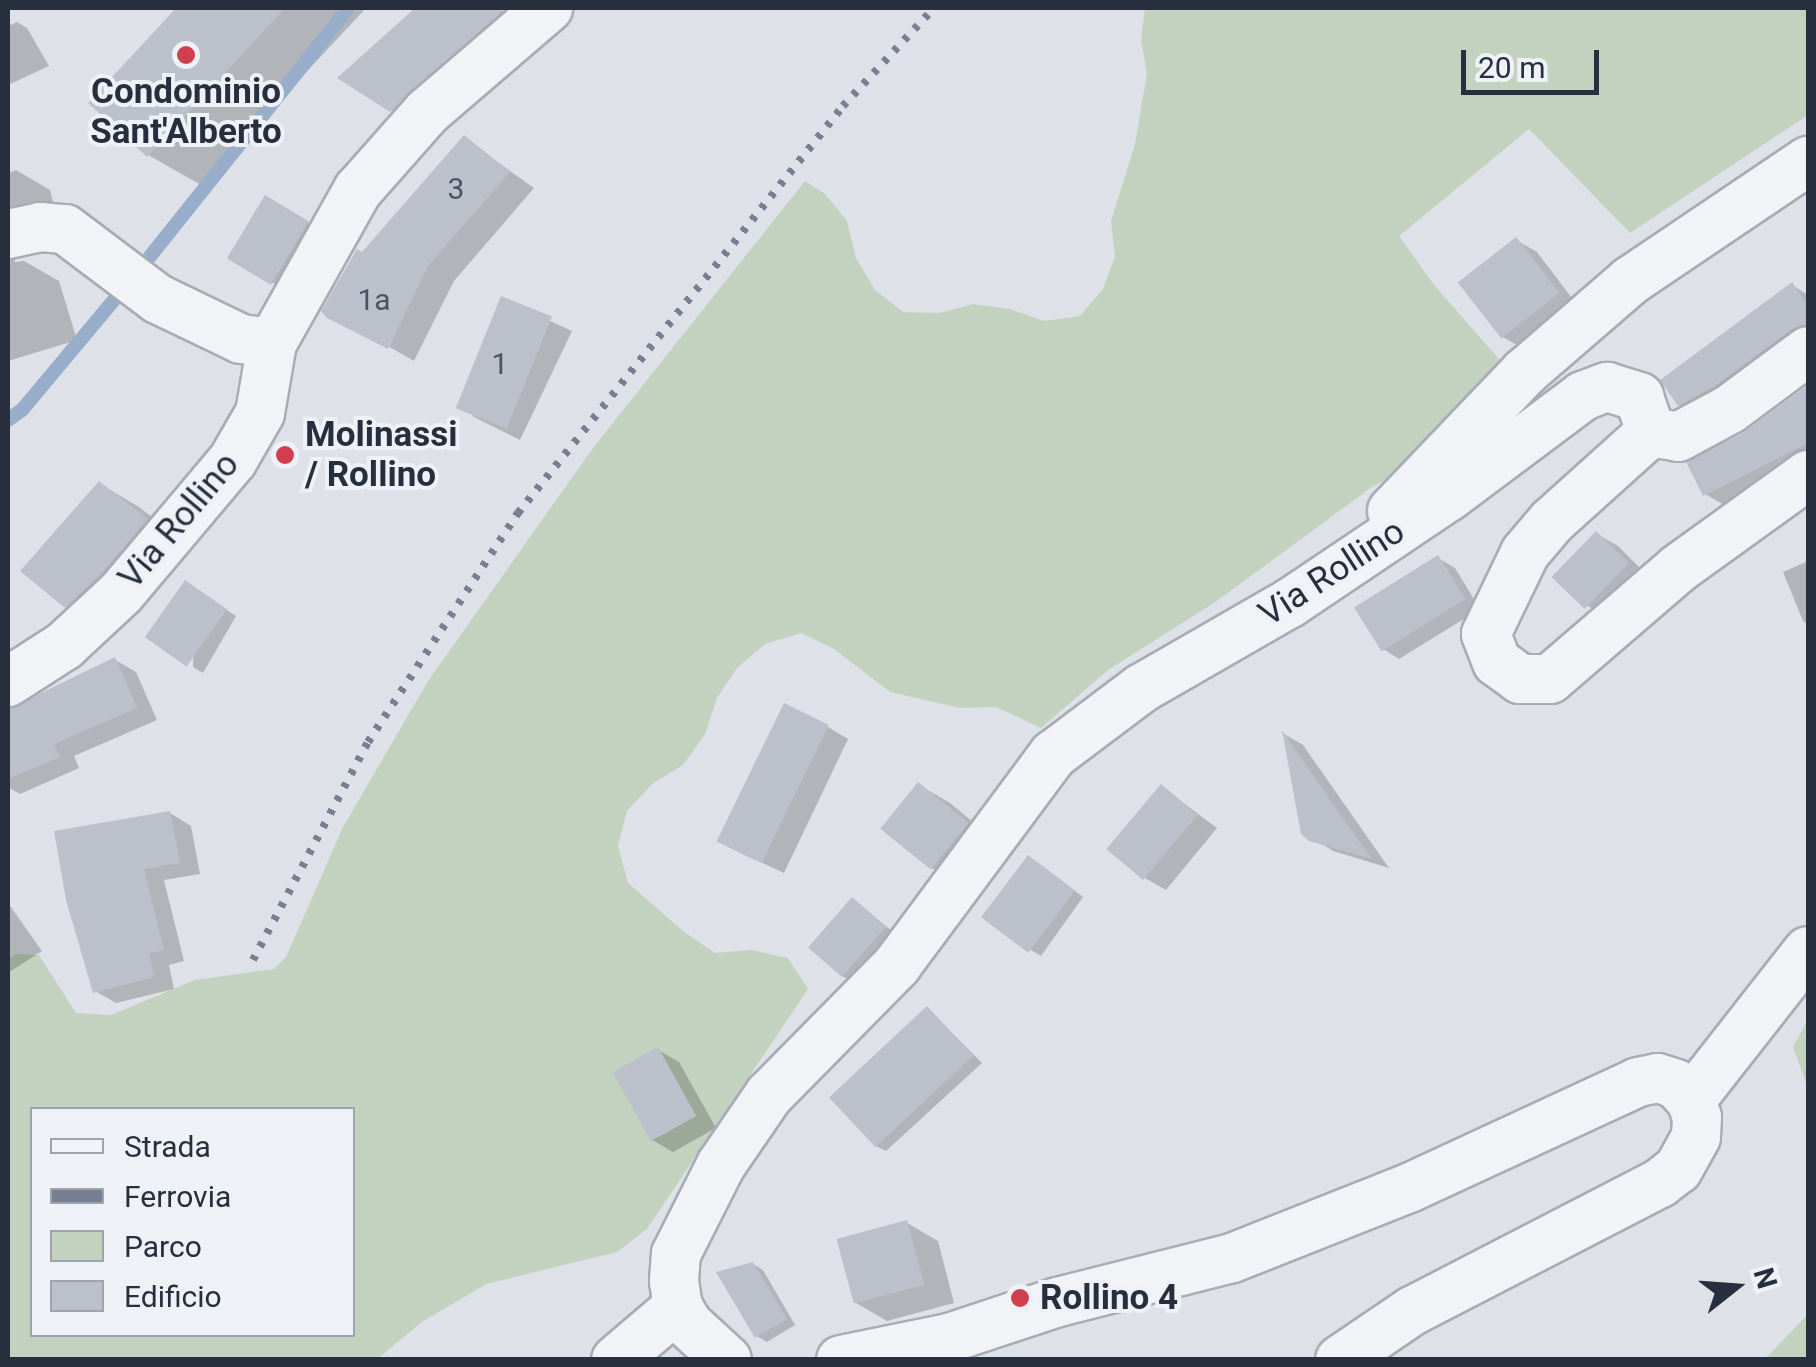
<!DOCTYPE html>
<style>
body{margin:0}
#map{position:relative;width:1816px;height:1367px;overflow:hidden;background:#dee2e8;font-family:Roboto,sans-serif}
div>[style]{position:absolute}
.green>*{inset:0;background:#c3d2bf}
.shadow>*{inset:0;background:#0003;transform-origin:0 0}
.stream>*{height:14px;margin:-7px;padding:0 7px;transform-origin:7px;border-radius:7px;background:#98adc9}
.building>*{inset:0;background:#bbc0cb;transform-origin:0 0}
.roads{filter:drop-shadow(2px 0 #a7acb5) drop-shadow(-2px 0 #a7acb5) drop-shadow(0 2px #a7acb5) drop-shadow(0 -2px #a7acb5)}
.minor>*{height:48px;margin:-24px;padding:0 24px;transform-origin:24px;border-radius:24px;background:#f1f3f6}
.rail>*{height:8px;margin-top:-4px;transform-origin:0;background:repeating-linear-gradient(90deg,#778092 0 5px,transparent 0 15px)}
.dots>*{width:28px;height:28px;translate:-50% -50%;box-sizing:border-box;border:5px solid #eef1f6;border-radius:50%}
span{translate:-50% -50%;white-space:nowrap;text-align:center;line-height:1.15;-webkit-text-stroke:8px #eef1f6;paint-order:stroke}
.number-label{font-size:30px;color:#4c5362}
.number-label span{-webkit-text-stroke-width:0}
.poi-label{font-size:35px;color:#272f3f;font-weight:700}
.left{translate:0 -50%;text-align:left}
.street-label{font-size:35px;color:#272f3f}
.frame{position:absolute;inset:0;border:10px solid #272f3f;pointer-events:none}
.legend{position:absolute;left:30px;top:1107px;width:325px;height:230px;box-sizing:border-box;background:#eef1f6;border:2px solid #9ea3ad;margin:0;padding:12px 18px;list-style:none;font-size:30px;color:#272f3f}
.legend li{display:flex;align-items:center;gap:20px;height:50px}
.legend b{width:50px;border:2px solid #9ea3ad}
.north{position:absolute;left:1686px;top:1237px;width:100px;height:100px;-webkit-text-stroke:8px #eef1f6;paint-order:stroke;rotate:73deg;font-size:28px;font-weight:700;line-height:40px;text-align:center;color:#272f3f}
.north::after{content:'';display:block;margin:auto;width:35px;height:45px;background:#272f3f;clip-path:polygon(50% 0,100% 100%,50% 72%,0 100%)}
.scale{position:absolute;left:1461px;top:50px;width:138px;height:45px;box-sizing:border-box;border:5px solid #272f3f;border-top:0;padding-left:12px;font-size:30px;line-height:35px;white-space:nowrap;color:#272f3f;-webkit-text-stroke:8px #eef1f6;paint-order:stroke}
</style>
<div id="map">
<div class="green">
<div style="clip-path:polygon(evenodd,1145px 8px,1808px 8px,1808px 115px,1630px 233px,1529px 129px,1399px 236px,1434px 285px,1512px 374px,1474px 432px,1372px 487px,1214px 603px,1108px 670px,1041px 728px,996px 707px,960px 708px,890px 692px,834px 649px,801px 633px,765px 644px,737px 668px,717px 698px,705px 734px,683px 765px,652px 784px,627px 811px,618px 846px,628px 883px,683px 931px,715px 953px,751px 950px,788px 958px,808px 989px,647px 1229px,617px 1252px,486px 1284px,422px 1322px,377px 1359px,8px 1360px,8px 958px,16px 954px,39px 955px,76px 1013px,111px 1015px,195px 980px,274px 969px,286px 957px,343px 827px,428px 681px,593px 448px,805px 181px,825px 194px,847px 221px,856px 258px,875px 290px,903px 312px,940px 313px,973px 304px,1010px 309px,1044px 321px,1080px 316px,1103px 289px,1115px 256px,1111px 221px,1135px 144px,1147px 73px,1141px 40px,1145px 8px,32px 1110px,352px 1110px,352px 1334px,32px 1334px,32px 1110px)"></div>
<div style="clip-path:polygon(1808px 1019px,1808px 1088px,1793px 1047px)"></div>
<div style="clip-path:polygon(1808px 1312px,1808px 1359px,1765px 1359px,1808px 1314px)"></div>
</div>
<div class="shadow">
<div style="clip-path:polygon(179px 8px,366px 8px,201px 185px,148px 155px,91px 103px)"></div>
<div style="clip-path:polygon(419px 8px,500px 8px,509px 19px,402px 116px,341px 77px)"></div>
<div style="clip-path:polygon(17px 22px,27px 28px,49px 66px,8px 85px,8px 26px)"></div>
<div style="clip-path:polygon(464px 138px,534px 188px,454px 281px,414px 361px,325px 310px,363px 255px)"></div>
<div style="clip-path:polygon(16px 170px,50px 190px,58px 221px,16px 245px,15px 262px,24px 261px,59px 281px,77px 340px,8px 361px,8px 173px)"></div>
<div style="left:266px;top:198px;width:85px;height:70px;rotate:30deg"></div>
<div style="clip-path:polygon(1516px 240px,1537px 252px,1578px 306px,1522px 348px,1501px 336px)"></div>
<div style="clip-path:polygon(1792px 285px,1808px 295px,1808px 344px,1700px 416px,1679px 404px)"></div>
<div style="clip-path:polygon(502px 299px,572px 331px,520px 440px,472px 416px)"></div>
<div style="clip-path:polygon(1808px 388px,1808px 473px,1733px 510px,1705px 494px,1748px 433px)"></div>
<div style="clip-path:polygon(100px 484px,139px 507px,186px 543px,106px 629px,66px 606px)"></div>
<div style="clip-path:polygon(1597px 534px,1618px 546px,1648px 576px,1609px 618px,1588px 606px)"></div>
<div style="clip-path:polygon(1438px 558px,1455px 568px,1480px 609px,1399px 659px,1383px 649px)"></div>
<div style="clip-path:polygon(1808px 561px,1808px 624px,1803px 621px,1783px 572px)"></div>
<div style="clip-path:polygon(195px 589px,236px 616px,203px 673px,193px 667px)"></div>
<div style="clip-path:polygon(115px 660px,136px 672px,157px 720px,74px 756px,79px 768px,20px 794px,8px 787px,8px 710px,23px 708px)"></div>
<div style="clip-path:polygon(828px 727px,848px 739px,784px 873px,741px 853px)"></div>
<div style="clip-path:polygon(1286px 735px,1303px 745px,1389px 868px,1333px 851px,1303px 832px)"></div>
<div style="clip-path:polygon(919px 785px,950px 803px,997px 842px,961px 885px,930px 867px)"></div>
<div style="clip-path:polygon(1162px 787px,1217px 828px,1166px 890px,1145px 878px)"></div>
<div style="clip-path:polygon(170px 813px,191px 826px,200px 874px,164px 880px,184px 961px,169px 965px,174px 989px,116px 1003px,95px 991px,69px 899px)"></div>
<div style="clip-path:polygon(1039px 864px,1083px 897px,1041px 956px,1031px 950px)"></div>
<div style="clip-path:polygon(852px 900px,905px 941px,863px 988px,842px 976px)"></div>
<div style="clip-path:polygon(8px 903px,42px 951px,8px 973px)"></div>
<div style="clip-path:polygon(928px 1009px,982px 1063px,886px 1151px,876px 1146px)"></div>
<div style="clip-path:polygon(658px 1050px,679px 1062px,716px 1128px,673px 1152px,652px 1140px)"></div>
<div style="clip-path:polygon(907px 1223px,938px 1241px,954px 1303px,887px 1321px,856px 1303px)"></div>
<div style="clip-path:polygon(753px 1264px,763px 1270px,795px 1325px,767px 1342px,757px 1336px)"></div>
</div>
<div class="stream">
<div style="left:8px;top:420px;width:17px;rotate:-36deg"></div>
<div style="left:22px;top:410px;width:190px;rotate:-50.1deg"></div>
<div style="left:144px;top:264px;width:327px;rotate:-51.4deg"></div>
</div>
<div class="building">
<div style="clip-path:polygon(176px 8px,285px 8px,147px 157px,88px 103px)"></div>
<div style="clip-path:polygon(415px 8px,506px 8px,390px 112px,337px 78px)"></div>
<div style="clip-path:polygon(464px 135px,510px 172px,428px 266px,388px 349px,327px 318px,321px 311px,357px 249px,362px 252px)"></div>
<div style="left:265px;top:195px;width:51px;height:74px;rotate:31deg"></div>
<div style="left:1516px;top:237px;width:71px;height:74px;rotate:52deg"></div>
<div style="clip-path:polygon(1792px 282px,1808px 306px,1808px 324px,1792px 329px,1715px 386px,1678px 406px,1660px 380px)"></div>
<div style="left:501px;top:296px;width:55px;height:121px;rotate:22deg"></div>
<div style="clip-path:polygon(1808px 385px,1808px 443px,1703px 496px,1686px 462px,1743px 433px)"></div>
<div style="clip-path:polygon(99px 481px,148px 519px,101px 574px,65px 608px,20px 571px)"></div>
<div style="left:1596px;top:531px;width:46px;height:64px;rotate:44deg"></div>
<div style="left:1438px;top:555px;width:52px;height:99px;rotate:58deg"></div>
<div style="left:185px;top:580px;width:51px;height:70px;rotate:35deg"></div>
<div style="clip-path:polygon(115px 657px,137px 708px,54px 744px,60px 757px,8px 779px,8px 709px)"></div>
<div style="left:784px;top:703px;width:50px;height:154px;rotate:26deg"></div>
<div style="clip-path:polygon(1282px 730px,1344px 820px,1372px 859px,1309px 841px,1301px 834px)"></div>
<div style="left:918px;top:782px;width:65px;height:60px;rotate:39deg"></div>
<div style="left:1161px;top:784px;width:48px;height:85px;rotate:40deg"></div>
<div style="clip-path:polygon(170px 811px,180px 863px,144px 869px,164px 950px,149px 954px,154px 977px,93px 993px,66px 900px,54px 831px)"></div>
<div style="left:1028px;top:855px;width:59px;height:78px;rotate:37deg"></div>
<div style="left:852px;top:897px;width:45px;height:67px;rotate:41deg"></div>
<div style="left:927px;top:1006px;width:68px;height:134px;rotate:47deg"></div>
<div style="left:658px;top:1047px;width:79px;height:52px;rotate:61deg"></div>
<div style="left:907px;top:1220px;width:67px;height:73px;rotate:75deg"></div>
<div style="clip-path:polygon(753px 1262px,787px 1319px,755px 1338px,716px 1272px)"></div>
</div>
<div class="roads">
<div class="minor">
<div style="left:8px;top:234px;width:33px;rotate:-12deg"></div>
<div style="left:40px;top:227px;width:25px;rotate:5deg"></div>
<div style="left:65px;top:229px;width:116px;rotate:37deg"></div>
<div style="left:158px;top:299px;width:92px;rotate:25.7deg"></div>
<div style="left:241px;top:339px;width:31px;rotate:7deg"></div>
<div style="left:272px;top:343px;width:71px;rotate:99.7deg"></div>
<div style="left:260px;top:413px;width:54px;rotate:119.9deg"></div>
<div style="left:233px;top:460px;width:174px;rotate:130.1deg"></div>
<div style="left:121px;top:593px;width:78px;rotate:137.1deg"></div>
<div style="left:64px;top:646px;width:67px;rotate:147.3deg"></div>
<div style="left:272px;top:343px;width:176px;rotate:-60.7deg"></div>
<div style="left:358px;top:190px;width:104px;rotate:-48.5deg"></div>
<div style="left:427px;top:112px;width:160px;rotate:-40.7deg"></div>
<div style="left:1651px;top:432px;width:27px;rotate:10deg"></div>
<div style="left:1678px;top:437px;width:59px;rotate:-28.3deg"></div>
<div style="left:1730px;top:409px;width:97px;rotate:-36.6deg"></div>
<div style="left:1392px;top:511px;width:192px;rotate:-46.3deg"></div>
<div style="left:1525px;top:372px;width:139px;rotate:-40.9deg"></div>
<div style="left:1630px;top:281px;width:215px;rotate:-34deg"></div>
<div style="left:1691px;top:1100px;width:189px;rotate:-51.9deg"></div>
<div style="left:616px;top:1360px;width:82px;rotate:-40.5deg"></div>
<div style="left:727px;top:1360px;width:53px;rotate:-137.3deg"></div>
<div style="left:688px;top:1324px;width:20px;rotate:-120deg"></div>
<div style="left:678px;top:1307px;width:26px;rotate:-99deg"></div>
<div style="left:674px;top:1281px;width:27px;rotate:-86deg"></div>
<div style="left:676px;top:1254px;width:100px;rotate:-63.2deg"></div>
<div style="left:721px;top:1165px;width:85px;rotate:-55.6deg"></div>
<div style="left:769px;top:1095px;width:182px;rotate:-45.4deg"></div>
<div style="left:897px;top:965px;width:262px;rotate:-53.4deg"></div>
<div style="left:1053px;top:755px;width:111px;rotate:-37deg"></div>
<div style="left:1142px;top:688px;width:171px;rotate:-29.9deg"></div>
<div style="left:1290px;top:603px;width:190px;rotate:-33.9deg"></div>
<div style="left:1448px;top:497px;width:169px;rotate:-36.8deg"></div>
<div style="left:1583px;top:396px;width:26px;rotate:-21deg"></div>
<div style="left:1607px;top:387px;width:34px;rotate:17deg"></div>
<div style="left:1639px;top:397px;width:37px;rotate:71deg"></div>
<div style="left:1651px;top:432px;width:133px;rotate:138deg"></div>
<div style="left:1552px;top:521px;width:42px;rotate:130.2deg"></div>
<div style="left:1525px;top:553px;width:90px;rotate:115.7deg"></div>
<div style="left:1486px;top:634px;width:30px;rotate:69deg"></div>
<div style="left:1497px;top:662px;width:29px;rotate:36deg"></div>
<div style="left:1520px;top:679px;width:30px"></div>
<div style="left:1550px;top:679px;width:170px;rotate:-40.7deg"></div>
<div style="left:1679px;top:568px;width:159px;rotate:-35.8deg"></div>
<div style="left:841px;top:1360px;width:110px;rotate:-11.5deg"></div>
<div style="left:949px;top:1338px;width:115px;rotate:-18.3deg"></div>
<div style="left:1058px;top:1302px;width:179px;rotate:-14.2deg"></div>
<div style="left:1232px;top:1258px;width:190px;rotate:-21.6deg"></div>
<div style="left:1409px;top:1188px;width:252px;rotate:-24.8deg"></div>
<div style="left:1638px;top:1082px;width:20px;rotate:-11deg"></div>
<div style="left:1658px;top:1078px;width:19px;rotate:18deg"></div>
<div style="left:1676px;top:1084px;width:22px;rotate:47deg"></div>
<div style="left:1691px;top:1100px;width:18px;rotate:71deg"></div>
<div style="left:1697px;top:1117px;width:20px;rotate:93deg"></div>
<div style="left:1696px;top:1137px;width:37px;rotate:119deg"></div>
<div style="left:1678px;top:1169px;width:23px;rotate:142deg"></div>
<div style="left:1660px;top:1183px;width:279px;rotate:152.7deg"></div>
<div style="left:1412px;top:1311px;width:87px;rotate:145.8deg"></div>
</div>
</div>
<div class="rail">
<div style="left:253px;top:960px;width:246px;rotate:-62.2deg"></div>
<div style="left:368px;top:742px;width:274px;rotate:-56.8deg"></div>
<div style="left:518px;top:513px;width:521px;rotate:-51.39deg"></div>
<div style="left:843px;top:106px;width:134px;rotate:-47.1deg"></div>
</div>
<div class="dots">
<div style="left:186px;top:55px;background:#d13f4e"></div>
<div style="left:285px;top:455px;background:#d13f4e"></div>
<div style="left:1020px;top:1298px;background:#d13f4e"></div>
</div>
<div class="number-label">
<span style="left:456px;top:189px">3</span>
<span style="left:374px;top:300px">1a</span>
<span style="left:500px;top:364px">1</span>
</div>
<div class="poi-label">
<span style="left:186px;top:112px">Condominio<br>Sant'Alberto</span>
<span class="left" style="left:305px;top:455px">Molinassi<br>/ Rollino</span>
<span class="left" style="left:1040px;top:1298px">Rollino 4</span>
</div>
<div class="street-label">
<span style="left:179px;top:521px;rotate:-50deg">Via Rollino</span>
<span style="left:1332px;top:573px;rotate:-33deg">Via Rollino</span>
</div>
<div class="frame"></div>
<ul class="legend">
<li><b style="height:12px;background:#f1f3f6"></b>Strada</li>
<li><b style="height:12px;background:#778092"></b>Ferrovia</li>
<li><b style="height:28px;background:#c3d2bf"></b>Parco</li>
<li><b style="height:28px;background:#bbc0cb"></b>Edificio</li>
</ul>
<div class="north">N</div>
<div class="scale">20 m</div>
</div>
